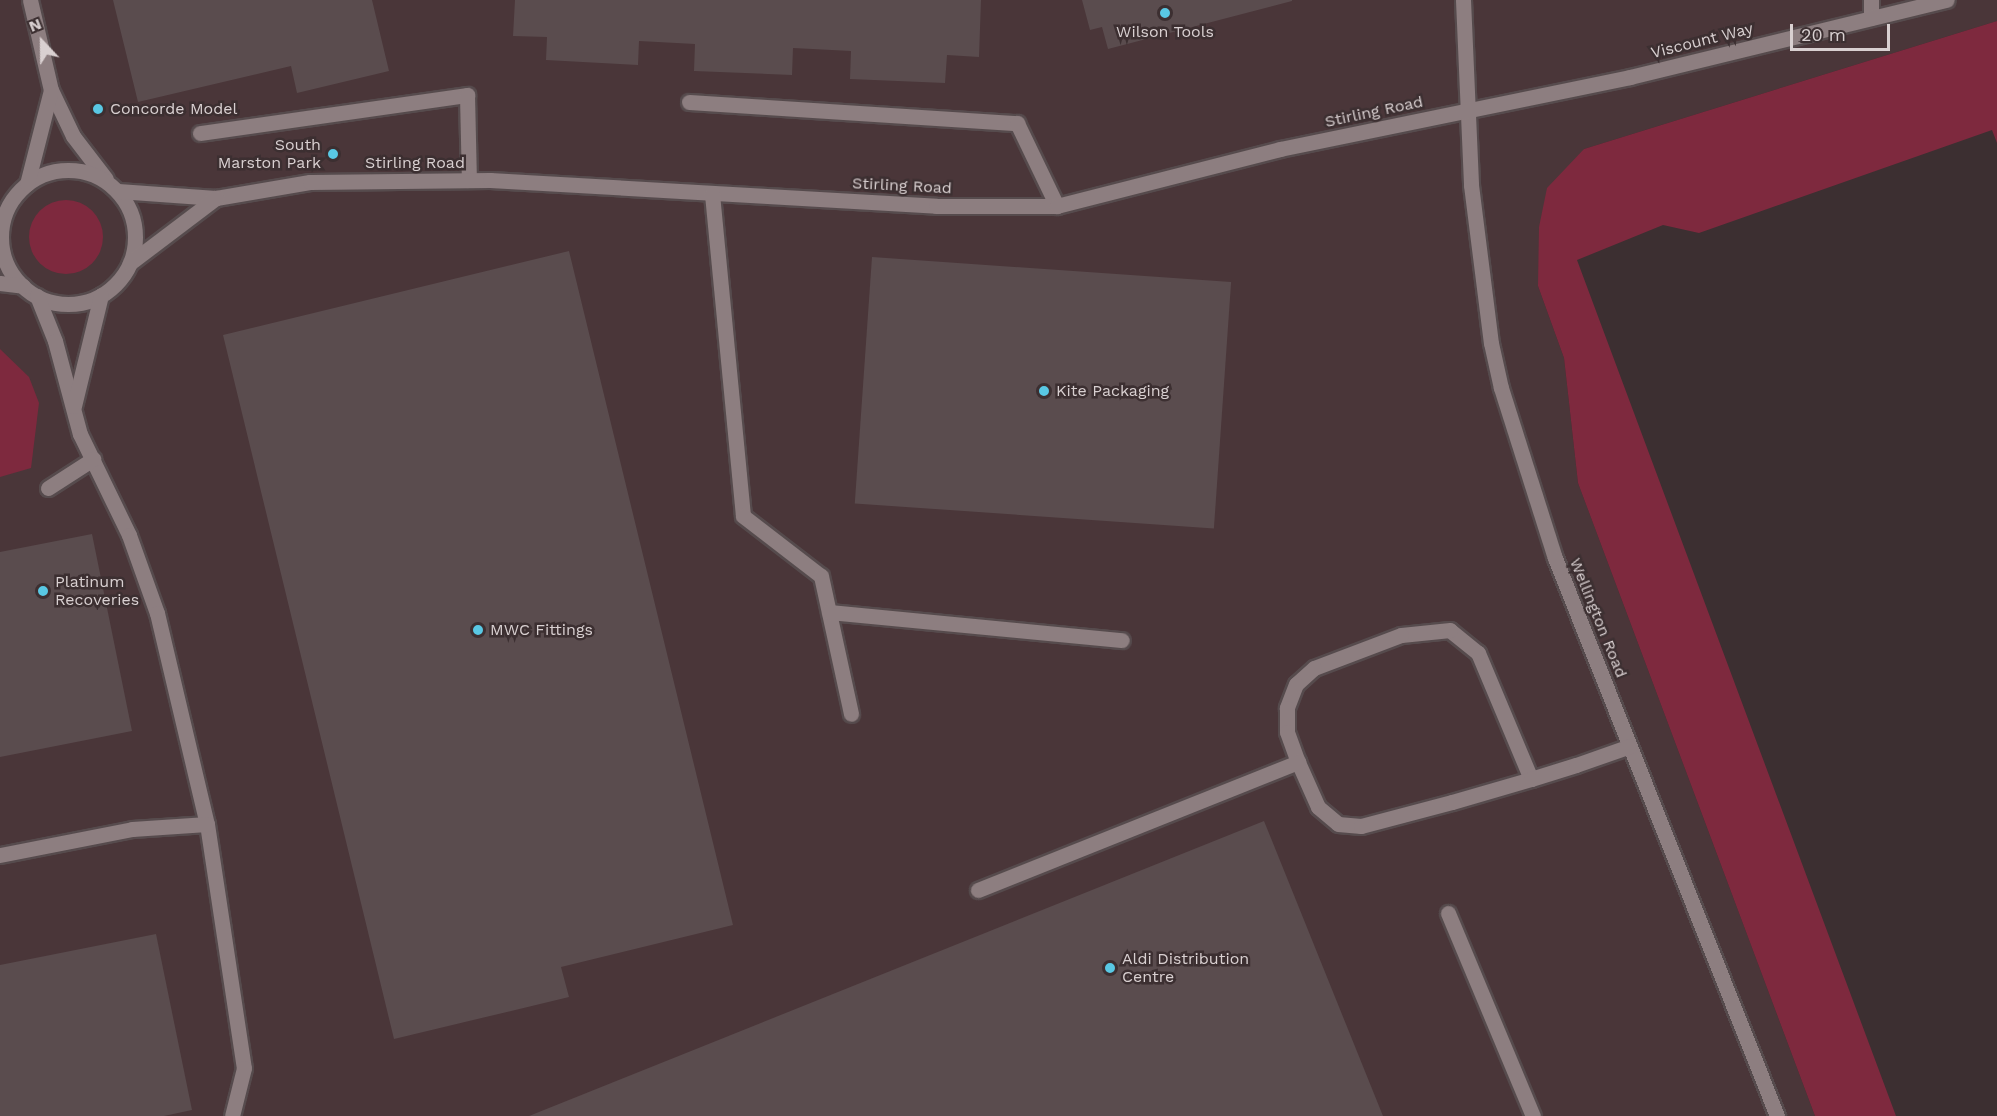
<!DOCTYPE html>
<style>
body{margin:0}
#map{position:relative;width:1997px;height:1116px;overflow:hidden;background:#3c2f31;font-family:"Work Sans",sans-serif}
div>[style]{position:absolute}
.built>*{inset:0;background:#4a3639}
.green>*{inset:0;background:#7e293e}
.round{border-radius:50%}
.building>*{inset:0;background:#5a4c4e;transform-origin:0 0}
.roads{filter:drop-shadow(2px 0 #564b4d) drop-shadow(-2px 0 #564b4d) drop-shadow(0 2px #564b4d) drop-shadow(0 -2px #564b4d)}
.minor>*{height:15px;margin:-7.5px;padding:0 7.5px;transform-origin:7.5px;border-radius:7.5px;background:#8d7e80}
.minor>.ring{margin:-7.5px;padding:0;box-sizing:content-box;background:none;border:15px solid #8d7e80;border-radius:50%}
.dots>*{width:16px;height:16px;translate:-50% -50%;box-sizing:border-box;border:3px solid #3c2f31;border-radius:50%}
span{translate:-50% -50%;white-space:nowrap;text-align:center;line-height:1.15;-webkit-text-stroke:5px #3c2f31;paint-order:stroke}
.poi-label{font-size:16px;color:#d9d0d1}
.left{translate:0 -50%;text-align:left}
.right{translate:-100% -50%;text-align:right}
.street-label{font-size:16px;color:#d9d0d1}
.north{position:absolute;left:12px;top:12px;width:60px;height:60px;-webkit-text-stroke:4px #3c2f31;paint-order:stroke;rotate:338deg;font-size:16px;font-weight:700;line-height:24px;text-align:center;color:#d9d0d1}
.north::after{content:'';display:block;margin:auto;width:21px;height:27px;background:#d9d0d1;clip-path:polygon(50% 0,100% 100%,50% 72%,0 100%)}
.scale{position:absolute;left:1790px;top:24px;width:100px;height:27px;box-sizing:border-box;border:3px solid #d9d0d1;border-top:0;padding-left:8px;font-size:18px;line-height:21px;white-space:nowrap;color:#d9d0d1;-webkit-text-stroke:4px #3c2f31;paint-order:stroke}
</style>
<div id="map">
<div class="built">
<div style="clip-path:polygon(0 0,1997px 0,1997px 21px,1584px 149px,1538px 286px,1564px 358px,1578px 483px,1815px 1116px,0 1116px)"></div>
</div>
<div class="green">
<div style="clip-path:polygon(1997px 21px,1997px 143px,1992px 130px,1699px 233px,1663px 225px,1577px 260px,1896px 1116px,1815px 1116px,1578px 483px,1564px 358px,1538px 286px,1539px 227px,1547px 188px,1584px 149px)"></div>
<div class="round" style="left:29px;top:200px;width:74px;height:74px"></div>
<div style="clip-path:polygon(0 349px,29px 377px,39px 403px,31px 468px,0 477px)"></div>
</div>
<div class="building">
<div style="clip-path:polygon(113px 0,372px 0,389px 71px,297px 93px,291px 66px,138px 102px)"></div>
<div style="clip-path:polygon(515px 0,981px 0,979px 57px,947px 55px,945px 83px,850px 79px,851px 51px,793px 48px,792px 75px,694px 71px,695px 44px,639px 41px,638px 65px,546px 60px,547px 37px,513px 36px)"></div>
<div style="clip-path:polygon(1082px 0,1292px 0,1292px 1px,1108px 49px,1102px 27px,1090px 30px)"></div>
<div style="clip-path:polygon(569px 251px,733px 925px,561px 967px,569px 997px,394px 1039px,223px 335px)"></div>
<div style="left:872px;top:257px;width:360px;height:247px;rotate:4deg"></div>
<div style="clip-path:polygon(92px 534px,132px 731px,0 757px,0 552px)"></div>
<div style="clip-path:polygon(1264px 821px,1383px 1116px,529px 1116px)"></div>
<div style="clip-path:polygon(156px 934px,192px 1110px,164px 1116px,0 1116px,0 965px)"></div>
</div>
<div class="roads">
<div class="minor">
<div style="left:30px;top:0;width:92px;rotate:76.9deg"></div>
<div style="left:51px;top:90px;width:51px;rotate:64.4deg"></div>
<div style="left:73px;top:136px;width:54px;rotate:52.5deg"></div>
<div style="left:1463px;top:0;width:185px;rotate:87.5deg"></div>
<div style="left:1471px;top:185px;width:159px;rotate:82.8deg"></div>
<div style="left:1491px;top:343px;width:46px;rotate:77.5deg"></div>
<div style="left:1501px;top:388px;width:178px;rotate:72.4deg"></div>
<div style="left:1555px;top:558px;width:601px;rotate:68.3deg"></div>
<div style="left:1871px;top:18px;width:18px;rotate:-90deg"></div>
<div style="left:689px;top:102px;width:329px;rotate:3.7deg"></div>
<div style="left:1017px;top:123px;width:92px;rotate:64.3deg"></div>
<div style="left:200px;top:133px;width:270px;rotate:-8.1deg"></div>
<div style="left:467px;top:95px;width:85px;rotate:88.7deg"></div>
<div class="ring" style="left:1px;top:170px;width:119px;height:119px"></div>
<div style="left:27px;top:184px;width:97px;rotate:-75.7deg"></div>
<div style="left:118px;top:191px;width:98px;rotate:4.1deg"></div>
<div style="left:216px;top:198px;width:95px;rotate:-9.7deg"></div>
<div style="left:310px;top:182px;width:180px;rotate:-0.6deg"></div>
<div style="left:490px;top:180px;width:447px;rotate:3.3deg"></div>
<div style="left:936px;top:206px;width:121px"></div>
<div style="left:1057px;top:206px;width:230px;rotate:-14.3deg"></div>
<div style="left:1280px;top:149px;width:357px;rotate:-11.6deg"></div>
<div style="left:1630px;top:77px;width:326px;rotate:-13.7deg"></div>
<div style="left:712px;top:194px;width:323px;rotate:84.5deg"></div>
<div style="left:743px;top:516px;width:98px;rotate:37.6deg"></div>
<div style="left:821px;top:576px;width:141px;rotate:77.7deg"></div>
<div style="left:130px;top:263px;width:108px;rotate:-37.1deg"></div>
<div style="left:0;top:283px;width:23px;rotate:7deg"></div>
<div style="left:37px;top:296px;width:48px;rotate:68.2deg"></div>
<div style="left:55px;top:341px;width:96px;rotate:75deg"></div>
<div style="left:80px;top:434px;width:112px;rotate:64.1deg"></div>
<div style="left:129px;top:535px;width:83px;rotate:70.3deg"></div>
<div style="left:157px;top:613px;width:217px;rotate:76.7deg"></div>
<div style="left:207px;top:824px;width:247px;rotate:81.4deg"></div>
<div style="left:244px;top:1068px;width:49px;rotate:104deg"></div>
<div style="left:74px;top:406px;width:114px;rotate:-76.3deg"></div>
<div style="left:48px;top:488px;width:54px;rotate:-32.8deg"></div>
<div style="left:829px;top:612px;width:294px;rotate:5.5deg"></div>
<div style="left:1531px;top:779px;width:137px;rotate:-112.8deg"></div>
<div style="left:1478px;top:653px;width:36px;rotate:-141deg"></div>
<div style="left:1450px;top:630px;width:49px;rotate:174.2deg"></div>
<div style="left:1401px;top:635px;width:93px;rotate:159.2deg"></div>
<div style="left:1314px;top:668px;width:24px;rotate:138deg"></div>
<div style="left:1296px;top:684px;width:26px;rotate:111deg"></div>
<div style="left:1287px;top:708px;width:24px;rotate:90deg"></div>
<div style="left:1287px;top:732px;width:32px;rotate:70deg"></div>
<div style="left:1298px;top:762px;width:49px;rotate:66deg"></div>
<div style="left:1318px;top:807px;width:26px;rotate:40deg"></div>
<div style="left:1338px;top:824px;width:23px;rotate:5deg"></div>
<div style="left:1361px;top:826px;width:94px;rotate:-14.8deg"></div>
<div style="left:1452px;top:802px;width:82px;rotate:-16.2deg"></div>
<div style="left:1531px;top:779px;width:47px;rotate:-17.3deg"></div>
<div style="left:1576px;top:765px;width:57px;rotate:-19.4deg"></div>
<div style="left:0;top:855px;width:135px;rotate:-11.1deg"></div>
<div style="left:132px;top:829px;width:75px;rotate:-3.8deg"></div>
<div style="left:978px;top:890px;width:345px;rotate:-21.8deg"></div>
<div style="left:1448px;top:913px;width:220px;rotate:67.3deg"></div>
</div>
</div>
<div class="dots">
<div style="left:1165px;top:13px;background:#59c8e4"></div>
<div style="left:98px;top:109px;background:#59c8e4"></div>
<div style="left:333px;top:154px;background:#59c8e4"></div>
<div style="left:1044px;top:391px;background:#59c8e4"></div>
<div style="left:43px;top:591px;background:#59c8e4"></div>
<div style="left:478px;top:630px;background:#59c8e4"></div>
<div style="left:1110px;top:968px;background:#59c8e4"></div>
</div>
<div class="poi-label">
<span style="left:1165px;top:32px">Wilson Tools</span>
<span class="left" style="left:110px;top:109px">Concorde Model</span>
<span class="right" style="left:321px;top:154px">South<br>Marston Park</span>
<span class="left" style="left:1056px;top:391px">Kite Packaging</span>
<span class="left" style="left:55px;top:591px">Platinum<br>Recoveries</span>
<span class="left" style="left:490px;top:630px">MWC Fittings</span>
<span class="left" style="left:1122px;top:968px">Aldi Distribution<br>Centre</span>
</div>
<div class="street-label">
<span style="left:1702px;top:41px;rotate:-14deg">Viscount Way</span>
<span style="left:1374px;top:112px;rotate:-12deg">Stirling Road</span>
<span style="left:415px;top:163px">Stirling Road</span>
<span style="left:902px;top:186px;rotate:3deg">Stirling Road</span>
<span style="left:1598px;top:618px;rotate:68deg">Wellington Road</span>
</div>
<div class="north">N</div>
<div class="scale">20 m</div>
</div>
